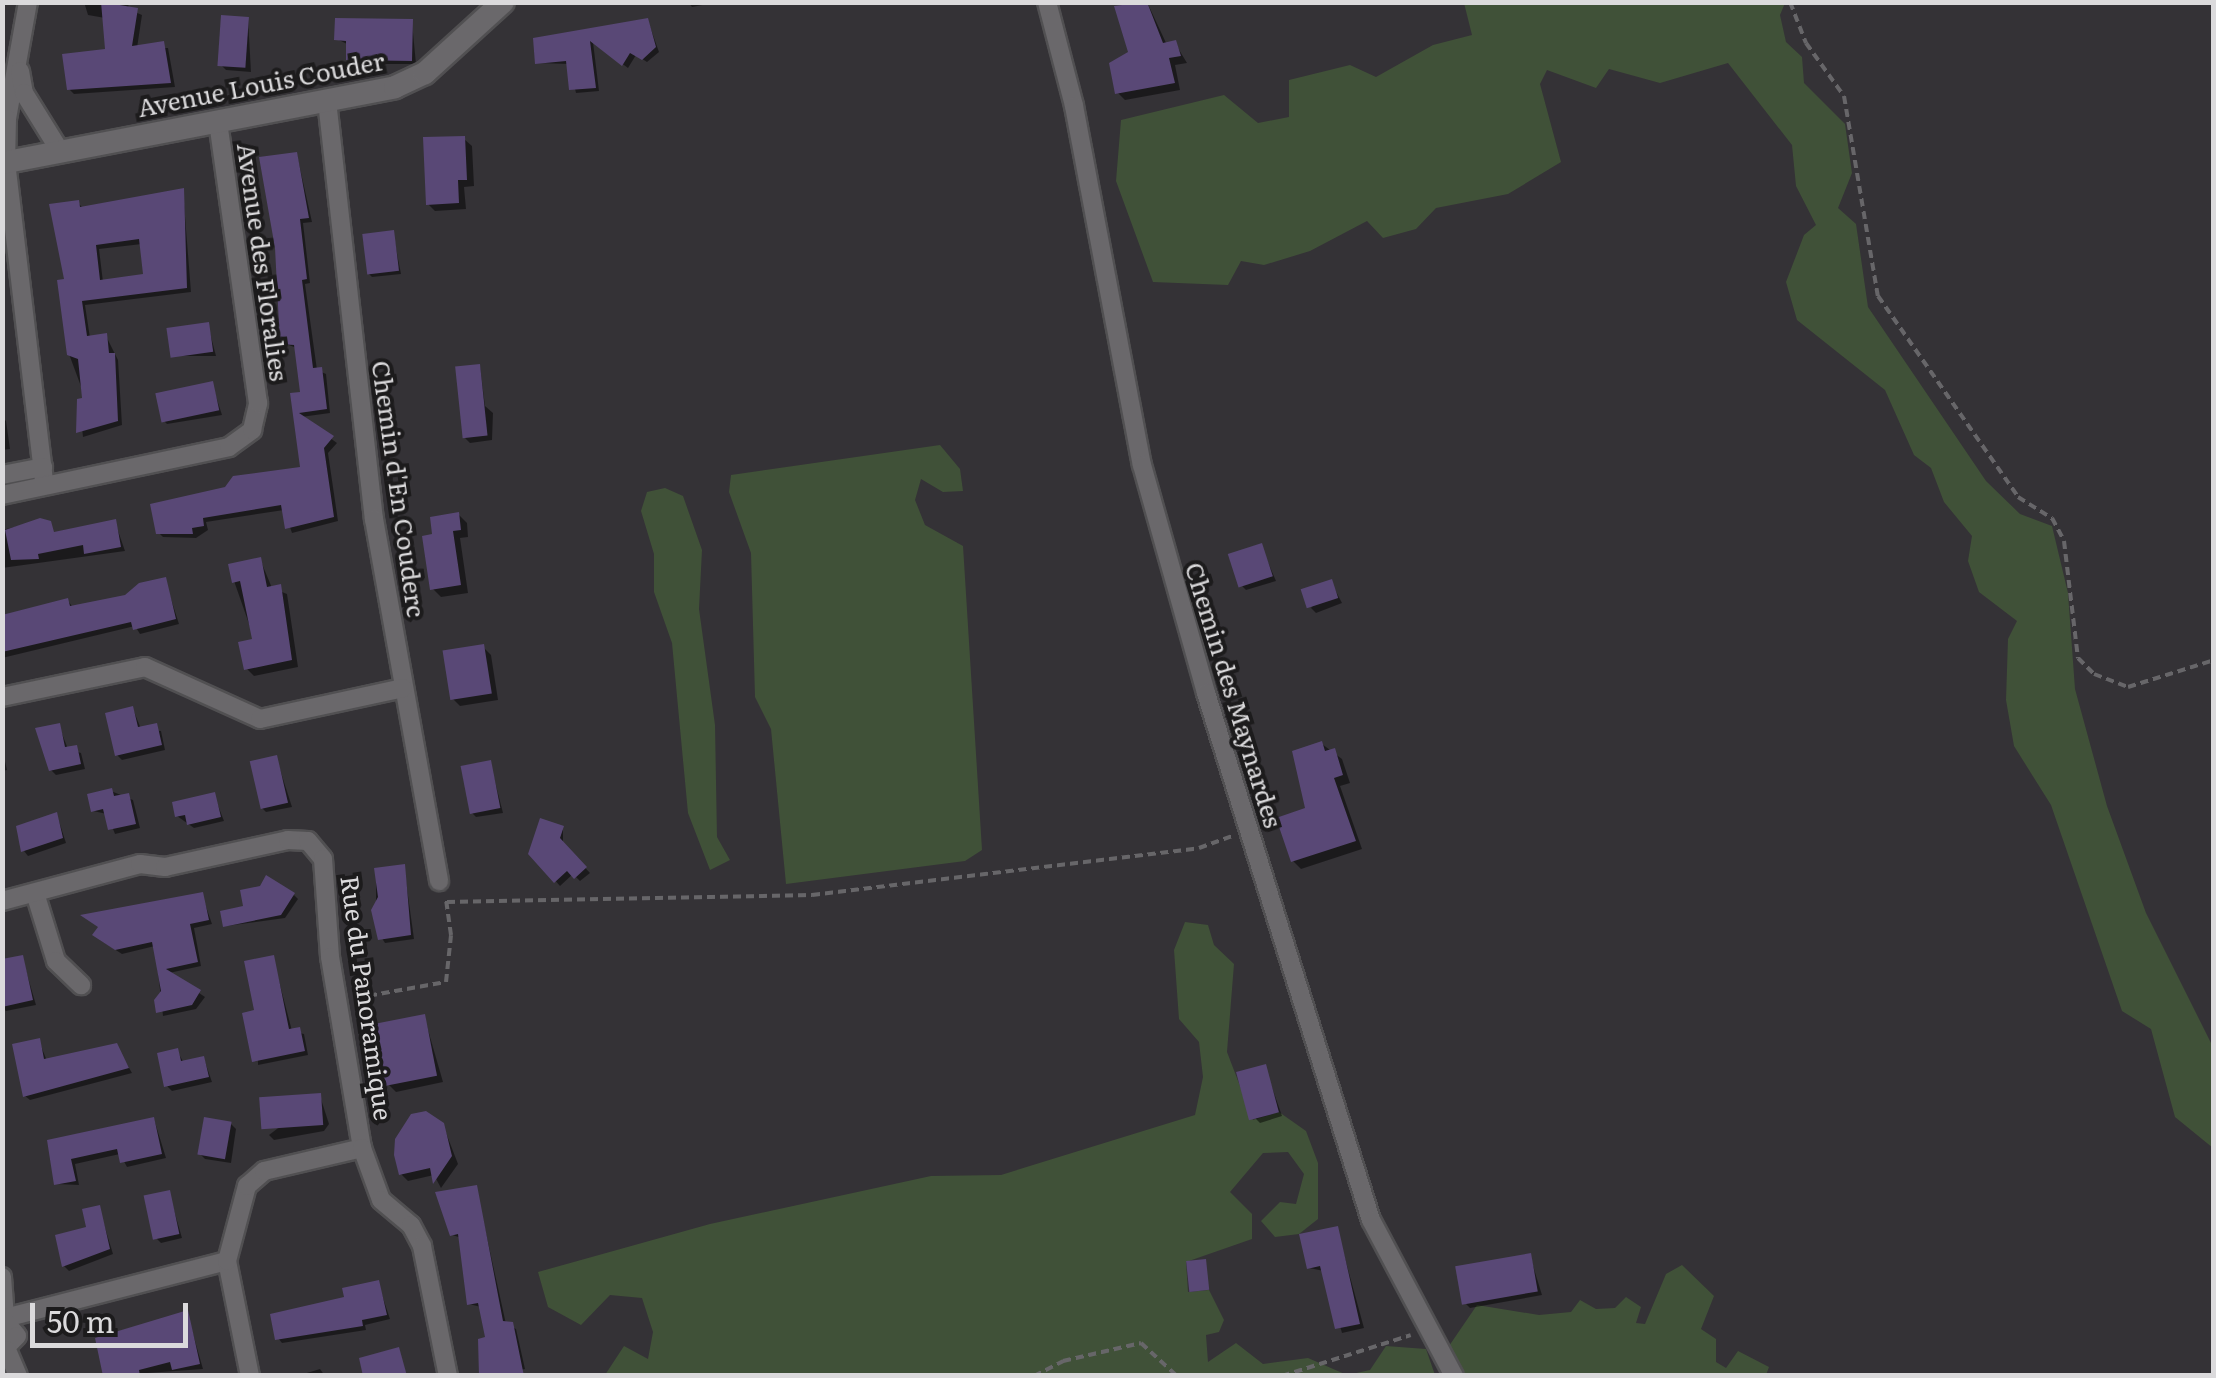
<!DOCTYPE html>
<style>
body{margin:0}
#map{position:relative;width:2216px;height:1378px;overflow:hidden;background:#343236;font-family:Literata,serif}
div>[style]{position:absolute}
.green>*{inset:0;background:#405138}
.shadow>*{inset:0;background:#0007}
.building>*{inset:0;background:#594876;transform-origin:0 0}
.path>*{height:4px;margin-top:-2px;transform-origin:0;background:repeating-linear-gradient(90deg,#676669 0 8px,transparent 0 13px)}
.roads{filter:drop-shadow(2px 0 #515052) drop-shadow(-2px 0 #515052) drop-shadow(0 2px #515052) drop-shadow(0 -2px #515052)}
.street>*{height:18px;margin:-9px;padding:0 9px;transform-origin:9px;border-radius:9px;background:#6a686b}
.secondary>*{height:22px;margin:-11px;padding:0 11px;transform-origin:11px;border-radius:11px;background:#6a686b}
span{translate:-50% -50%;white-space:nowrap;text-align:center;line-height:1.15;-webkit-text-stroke:8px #1c1b1c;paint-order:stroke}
.street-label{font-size:25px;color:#dbdadc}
.frame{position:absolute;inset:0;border:5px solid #dbdadc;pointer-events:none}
.scale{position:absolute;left:30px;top:1303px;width:158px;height:45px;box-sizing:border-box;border:5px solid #dbdadc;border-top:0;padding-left:12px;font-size:30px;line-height:35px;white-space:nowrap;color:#dbdadc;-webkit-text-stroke:8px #1c1b1c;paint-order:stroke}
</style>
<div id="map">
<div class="green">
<div style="clip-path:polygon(1464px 3px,1785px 3px,1780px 15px,1786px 42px,1802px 57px,1804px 83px,1845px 124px,1852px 173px,1838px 208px,1856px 224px,1868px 307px,1986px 481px,2020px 514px,2052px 526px,2068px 593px,2075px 689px,2107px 806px,2146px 913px,2213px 1047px,2213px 1148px,2175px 1117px,2151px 1029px,2122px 1011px,2051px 805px,2014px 746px,2006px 700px,2008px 639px,2017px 621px,1979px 592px,1968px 561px,1972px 536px,1944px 502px,1931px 468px,1914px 455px,1885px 390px,1797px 320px,1786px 282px,1804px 235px,1816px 225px,1796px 186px,1792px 145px,1728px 63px,1660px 83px,1609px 69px,1596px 88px,1547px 70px,1540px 84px,1561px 162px,1508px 194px,1436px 208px,1416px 229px,1383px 238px,1367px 221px,1310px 251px,1264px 265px,1241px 261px,1228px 285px,1153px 282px,1116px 181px,1121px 120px,1224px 95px,1258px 123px,1289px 117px,1289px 80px,1350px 65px,1376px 77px,1433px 45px,1472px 35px)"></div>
<div style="clip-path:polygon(940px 445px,960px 469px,963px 491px,943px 492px,921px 479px,915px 500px,925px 525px,963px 546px,982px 850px,965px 861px,786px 884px,771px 729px,755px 697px,751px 553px,729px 492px,731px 475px)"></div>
<div style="clip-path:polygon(665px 488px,683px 496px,702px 550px,699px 609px,715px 725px,717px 837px,730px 860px,710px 870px,688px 813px,672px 643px,654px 592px,654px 554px,641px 511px,647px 492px)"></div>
<div style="clip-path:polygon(1185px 922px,1208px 925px,1214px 945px,1234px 964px,1227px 1052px,1253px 1120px,1279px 1112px,1306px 1131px,1318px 1163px,1318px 1219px,1299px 1234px,1275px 1237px,1261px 1221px,1280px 1202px,1296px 1204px,1304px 1174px,1288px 1152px,1263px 1153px,1230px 1192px,1252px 1214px,1252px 1239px,1186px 1262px,1188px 1292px,1209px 1290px,1224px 1320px,1219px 1332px,1206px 1335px,1208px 1362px,1236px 1343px,1263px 1364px,1308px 1358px,1347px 1375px,1370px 1370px,1386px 1346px,1426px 1349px,1435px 1375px,605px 1375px,624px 1346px,648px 1359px,653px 1332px,642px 1298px,610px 1295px,581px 1325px,548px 1307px,538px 1272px,710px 1224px,931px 1176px,1001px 1175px,1195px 1115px,1203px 1077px,1199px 1042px,1179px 1019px,1174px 950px)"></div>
<div style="clip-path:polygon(1682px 1265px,1714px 1296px,1701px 1329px,1716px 1339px,1716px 1362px,1726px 1368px,1738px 1351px,1769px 1367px,1766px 1375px,1465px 1375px,1449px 1346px,1477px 1305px,1539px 1315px,1571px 1312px,1580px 1300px,1596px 1309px,1615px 1308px,1626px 1297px,1641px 1307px,1636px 1323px,1645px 1324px,1666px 1274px)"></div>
</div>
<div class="shadow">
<div style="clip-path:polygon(84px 2px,129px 2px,128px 9px,142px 15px,137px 48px,168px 48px,175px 87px,74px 94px,69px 89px,108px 51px,105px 18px,88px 15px)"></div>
<div style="clip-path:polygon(688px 2px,713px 2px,713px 3px,692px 7px)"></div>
<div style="clip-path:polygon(1147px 2px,1167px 45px,1175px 43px,1187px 63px,1175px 65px,1180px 90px,1125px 100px,1118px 93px,1131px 54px,1118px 8px)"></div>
<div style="clip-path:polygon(248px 19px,251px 72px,226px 70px,221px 65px)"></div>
<div style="clip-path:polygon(648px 21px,659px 52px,647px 62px,636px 55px,628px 68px,593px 42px,599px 91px,576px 93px,569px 64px,537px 63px,535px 39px)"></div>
<div style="clip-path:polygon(412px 22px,416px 64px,353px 64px,349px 45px,337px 39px)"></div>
<div style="clip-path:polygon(464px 139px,472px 146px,474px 186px,464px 187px,466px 209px,435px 211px,428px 204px)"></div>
<div style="clip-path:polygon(297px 155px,312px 222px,303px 223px,310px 283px,305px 284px,317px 370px,326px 374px,330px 413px,301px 417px,337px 443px,328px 453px,338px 521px,292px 533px,284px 510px,206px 522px,208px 530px,196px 538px,163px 537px,158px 532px,302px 469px,293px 395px,303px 394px,297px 348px,283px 343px)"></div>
<div style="clip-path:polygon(evenodd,183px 191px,191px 292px,85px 305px,90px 338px,106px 336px,118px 360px,122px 425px,83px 437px,79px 401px,86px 400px,69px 354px,67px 281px,78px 203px,84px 209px,183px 191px,142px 244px,146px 276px,103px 282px,99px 249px,142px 244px)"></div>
<div style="clip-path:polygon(393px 233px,401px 274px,372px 277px,369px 274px)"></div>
<div style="clip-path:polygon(208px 325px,216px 356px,172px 356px)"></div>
<div style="clip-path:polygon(480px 366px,485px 406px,493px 413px,492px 440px,470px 443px,465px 438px)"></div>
<div style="clip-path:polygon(212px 384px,222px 415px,167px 424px,162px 419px)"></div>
<div style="clip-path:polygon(2px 417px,6px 421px,10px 449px,2px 450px)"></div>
<div style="clip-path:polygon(459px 515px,467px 523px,468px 537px,460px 538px,468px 593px,441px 597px,433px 589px,435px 536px)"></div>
<div style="clip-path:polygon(40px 521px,56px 534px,115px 522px,125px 551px,2px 568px,2px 530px)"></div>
<div style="clip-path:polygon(1261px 546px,1276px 581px,1246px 590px,1241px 585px)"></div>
<div style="clip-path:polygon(260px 559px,272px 588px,287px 594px,298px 667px,254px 676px,246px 668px,255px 641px,234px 581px)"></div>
<div style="clip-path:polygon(165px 580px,179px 624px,140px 634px,135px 626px,2px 658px,2px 617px,68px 601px,72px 606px,126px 598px)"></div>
<div style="clip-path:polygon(1331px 582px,1342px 603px,1316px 613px,1311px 608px)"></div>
<div style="clip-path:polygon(483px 647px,491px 655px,498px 700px,460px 706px,452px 698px)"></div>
<div style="clip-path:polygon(133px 709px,141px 729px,161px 731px,165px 750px,122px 760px,117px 755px)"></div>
<div style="clip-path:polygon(59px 726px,68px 749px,81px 753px,85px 769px,56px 775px,51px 770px)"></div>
<div style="clip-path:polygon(1322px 744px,1342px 759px,1350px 783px,1340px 786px,1362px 849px,1301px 869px,1293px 861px)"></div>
<div style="clip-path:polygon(2px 748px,7px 770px,2px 771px)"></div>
<div style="clip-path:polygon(276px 757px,292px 807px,266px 812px,261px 807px)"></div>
<div style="clip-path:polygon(490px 762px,503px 813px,476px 817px,471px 812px)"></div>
<div style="clip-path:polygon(111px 791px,133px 800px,140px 828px,115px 834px,107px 814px,93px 811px)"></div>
<div style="clip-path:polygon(214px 795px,224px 821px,194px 828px,177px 816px)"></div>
<div style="clip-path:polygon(57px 815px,66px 843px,28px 856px,24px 851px)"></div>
<div style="clip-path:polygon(563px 829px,563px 844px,590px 873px,580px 881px,573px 874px,560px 886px,531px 853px)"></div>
<div style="clip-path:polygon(404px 867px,414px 939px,385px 943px,376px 929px,376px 870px)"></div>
<div style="clip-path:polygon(202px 895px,212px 924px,194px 928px,201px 966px,169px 973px,205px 997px,196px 1009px,163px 1016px,155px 946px,122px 954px,100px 940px)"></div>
<div style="clip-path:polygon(294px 895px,298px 899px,285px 918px,226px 926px)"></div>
<div style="clip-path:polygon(22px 957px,36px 1005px,6px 1011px,2px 1007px)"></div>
<div style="clip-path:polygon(273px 958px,292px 1031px,304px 1034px,308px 1055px,258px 1065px,257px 1012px)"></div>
<div style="clip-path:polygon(424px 1016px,443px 1082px,396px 1092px,389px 1085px)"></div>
<div style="clip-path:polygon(39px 1041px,47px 1061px,116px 1045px,132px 1073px,30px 1100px,25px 1096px)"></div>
<div style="clip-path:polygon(177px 1051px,184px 1063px,204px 1059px,212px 1082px,172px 1091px,167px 1086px)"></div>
<div style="clip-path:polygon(1265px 1067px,1282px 1116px,1260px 1123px,1256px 1119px)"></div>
<div style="clip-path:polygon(320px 1096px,329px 1124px,324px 1131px,274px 1140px,269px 1135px)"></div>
<div style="clip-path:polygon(154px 1119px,166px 1158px,127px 1167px,120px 1154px,75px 1164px,79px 1185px,56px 1184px,50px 1142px)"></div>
<div style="clip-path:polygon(231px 1124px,236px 1129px,231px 1163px,205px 1159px,200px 1154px)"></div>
<div style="clip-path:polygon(443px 1125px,458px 1164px,441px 1188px,434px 1175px,408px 1181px,401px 1174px)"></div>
<div style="clip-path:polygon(476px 1188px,506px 1324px,516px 1329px,525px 1369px,493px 1375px,481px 1307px,469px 1304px,462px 1238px,452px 1235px)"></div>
<div style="clip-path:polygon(169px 1193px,182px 1238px,161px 1243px,156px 1238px)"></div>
<div style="clip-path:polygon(99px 1208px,113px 1254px,69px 1271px,64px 1266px)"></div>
<div style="clip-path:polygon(1337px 1229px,1364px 1328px,1342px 1333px,1324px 1271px,1309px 1268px)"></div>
<div style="clip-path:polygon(1530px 1256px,1542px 1295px,1470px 1308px,1465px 1303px)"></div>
<div style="clip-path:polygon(378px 1283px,390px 1319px,365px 1325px,366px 1330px,282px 1343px,278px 1338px)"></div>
<div style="clip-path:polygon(187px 1313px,203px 1369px,106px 1376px)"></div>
<div style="clip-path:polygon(320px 1369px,325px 1376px,297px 1376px)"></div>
</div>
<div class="building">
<div style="clip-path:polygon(101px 2px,138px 8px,132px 46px,164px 41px,171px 83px,67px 90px,62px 54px,105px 49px)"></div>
<div style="clip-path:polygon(1147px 2px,1163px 43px,1176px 40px,1181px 56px,1169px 58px,1175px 83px,1115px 94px,1109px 63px,1128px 52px,1114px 6px)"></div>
<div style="left:221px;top:15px;width:28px;height:51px;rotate:4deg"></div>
<div style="clip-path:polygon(335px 18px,413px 19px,412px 61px,346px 60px,346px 41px,334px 40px)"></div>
<div style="clip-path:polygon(648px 18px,656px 47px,642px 60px,630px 53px,622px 66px,590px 41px,596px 88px,569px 90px,566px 61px,535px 64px,533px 38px)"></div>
<div style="clip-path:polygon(465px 136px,467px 180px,458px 180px,459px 203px,426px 205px,423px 137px)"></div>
<div style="clip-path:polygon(297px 152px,309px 218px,300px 219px,307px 279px,302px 280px,313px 368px,322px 367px,327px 409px,299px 413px,334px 436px,324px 448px,334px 517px,285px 529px,281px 505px,203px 518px,204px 526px,192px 528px,193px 534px,156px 534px,150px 504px,225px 487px,233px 476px,300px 467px,290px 393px,300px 392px,294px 345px,280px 344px,275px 248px,259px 157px)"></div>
<div style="clip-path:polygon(evenodd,184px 188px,187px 288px,82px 301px,87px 336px,107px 333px,109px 353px,115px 353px,118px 421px,76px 433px,77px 399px,82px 398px,78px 359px,67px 355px,57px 280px,64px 279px,49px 204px,79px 200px,80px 207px,184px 188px,139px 239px,143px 274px,100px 280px,96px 245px,139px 239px)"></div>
<div style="left:394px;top:230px;width:41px;height:32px;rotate:83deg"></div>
<div style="left:209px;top:322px;width:30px;height:43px;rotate:82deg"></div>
<div style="left:480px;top:364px;width:72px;height:25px;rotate:84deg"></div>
<div style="left:213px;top:381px;width:30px;height:59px;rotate:78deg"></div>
<div style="clip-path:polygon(459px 512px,461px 530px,453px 531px,461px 585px,430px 590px,422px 536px,432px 534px,430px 517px)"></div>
<div style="clip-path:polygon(40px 518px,51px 521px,54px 532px,116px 519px,121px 547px,84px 554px,83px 545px,38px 554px,39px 559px,11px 560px,5px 530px)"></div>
<div style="left:1262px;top:543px;width:35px;height:36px;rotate:72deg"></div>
<div style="clip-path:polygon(261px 557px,267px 587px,281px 584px,292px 660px,244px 670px,238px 642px,252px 639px,240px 581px,232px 583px,228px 564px)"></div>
<div style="clip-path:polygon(166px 577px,176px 619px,133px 630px,131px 622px,2px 652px,2px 615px,68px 598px,70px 606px,125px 595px,139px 583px)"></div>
<div style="left:1332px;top:579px;width:20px;height:33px;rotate:72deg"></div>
<div style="left:484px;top:644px;width:50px;height:42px;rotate:81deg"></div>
<div style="clip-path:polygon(133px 706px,138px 727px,157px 723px,162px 745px,115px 756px,105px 713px)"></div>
<div style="clip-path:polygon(60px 723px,65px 747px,77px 745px,81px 764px,49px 771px,35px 728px)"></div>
<div style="clip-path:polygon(1322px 741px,1325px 751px,1335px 748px,1343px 775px,1334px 778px,1356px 841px,1291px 862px,1276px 818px,1305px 808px,1292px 751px)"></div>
<div style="left:277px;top:755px;width:49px;height:28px;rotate:77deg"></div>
<div style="left:491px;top:760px;width:49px;height:31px;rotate:79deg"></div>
<div style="clip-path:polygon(112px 788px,114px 796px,129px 793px,136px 824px,108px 830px,103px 809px,91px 812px,87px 794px)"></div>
<div style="clip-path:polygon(215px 792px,221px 817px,187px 825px,185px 815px,175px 817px,172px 802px)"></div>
<div style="clip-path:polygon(57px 812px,63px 838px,21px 852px,16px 826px)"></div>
<div style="clip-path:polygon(540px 818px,564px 826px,560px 838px,587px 867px,574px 879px,567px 871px,554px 883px,528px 854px)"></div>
<div style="clip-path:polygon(405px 864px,411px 935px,378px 940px,371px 910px,378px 897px,374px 868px)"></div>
<div style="clip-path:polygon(266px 875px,295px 893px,281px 915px,223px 927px,220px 911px,243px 906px,240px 890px,260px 886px)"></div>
<div style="clip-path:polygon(203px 892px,209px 920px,190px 924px,198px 962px,166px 969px,201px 990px,192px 1005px,156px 1013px,154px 1000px,161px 991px,152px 942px,115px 950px,92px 935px,98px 927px,80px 915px)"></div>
<div style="clip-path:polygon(23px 955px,33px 1000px,2px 1007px,2px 959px)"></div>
<div style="clip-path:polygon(274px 955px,289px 1029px,300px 1027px,305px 1051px,252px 1062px,242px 1013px,254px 1010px,244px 961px)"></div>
<div style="left:425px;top:1014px;width:63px;height:52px;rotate:79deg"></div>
<div style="clip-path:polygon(40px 1038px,44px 1059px,117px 1043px,129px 1068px,23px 1097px,12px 1044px)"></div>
<div style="clip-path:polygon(178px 1048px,181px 1061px,204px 1056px,209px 1077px,164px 1087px,157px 1053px)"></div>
<div style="left:1266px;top:1064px;width:50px;height:31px;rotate:75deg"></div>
<div style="left:321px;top:1093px;width:32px;height:62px;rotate:86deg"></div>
<div style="clip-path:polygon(426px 1111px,444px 1123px,452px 1156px,433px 1184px,430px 1168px,399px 1175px,394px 1155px,395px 1139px,411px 1114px)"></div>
<div style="clip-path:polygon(154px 1117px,162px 1154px,120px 1163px,117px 1149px,71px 1159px,76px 1181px,54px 1185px,47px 1140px)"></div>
<div style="left:204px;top:1117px;width:28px;height:38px;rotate:10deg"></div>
<div style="clip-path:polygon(477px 1185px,503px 1321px,513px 1322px,524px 1376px,479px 1376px,478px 1339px,485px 1337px,478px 1303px,467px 1305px,458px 1234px,450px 1236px,435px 1192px)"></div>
<div style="left:170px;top:1190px;width:45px;height:27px;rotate:78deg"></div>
<div style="clip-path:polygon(100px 1205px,110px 1249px,62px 1267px,55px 1235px,86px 1227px,82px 1209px)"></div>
<div style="clip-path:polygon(1338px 1226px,1360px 1324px,1335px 1329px,1320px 1266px,1307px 1269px,1299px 1234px)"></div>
<div style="left:1531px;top:1253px;width:39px;height:77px;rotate:80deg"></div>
<div style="left:1206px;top:1259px;width:31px;height:20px;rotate:84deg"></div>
<div style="clip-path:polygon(379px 1280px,387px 1315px,362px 1320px,363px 1326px,275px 1340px,270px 1314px,344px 1297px,342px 1288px)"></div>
<div style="clip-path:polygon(188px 1310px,200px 1364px,172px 1370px,170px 1362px,139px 1370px,140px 1376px,103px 1376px,95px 1338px)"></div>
<div style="clip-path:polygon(399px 1347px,407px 1376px,363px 1376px,359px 1358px)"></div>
</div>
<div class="path">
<div style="left:1790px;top:2px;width:44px;rotate:68.7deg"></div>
<div style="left:1806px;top:43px;width:65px;rotate:54.4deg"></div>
<div style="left:1844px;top:96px;width:203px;rotate:80.4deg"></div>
<div style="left:1878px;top:296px;width:245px;rotate:55.1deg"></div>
<div style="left:2018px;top:497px;width:40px;rotate:32deg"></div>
<div style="left:2052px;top:518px;width:26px;rotate:62deg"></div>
<div style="left:2064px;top:541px;width:118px;rotate:83.2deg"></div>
<div style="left:2078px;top:658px;width:23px;rotate:45deg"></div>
<div style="left:2094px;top:674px;width:36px;rotate:21deg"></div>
<div style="left:2128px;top:687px;width:90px;rotate:-17.4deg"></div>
<div style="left:447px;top:902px;width:365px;rotate:-1.1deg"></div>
<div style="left:812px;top:895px;width:390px;rotate:-6.9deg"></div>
<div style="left:1199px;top:848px;width:35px;rotate:-20deg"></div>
<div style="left:356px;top:998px;width:91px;rotate:-10.1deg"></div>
<div style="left:446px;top:982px;width:47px;rotate:-83.9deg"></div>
<div style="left:451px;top:935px;width:36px;rotate:-98deg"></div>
<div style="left:1034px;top:1376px;width:33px;rotate:-27deg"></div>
<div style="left:1063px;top:1361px;width:80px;rotate:-13deg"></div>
<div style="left:1141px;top:1343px;width:49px;rotate:42.5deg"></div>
<div style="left:1282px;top:1376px;width:135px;rotate:-17.6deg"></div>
</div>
<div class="roads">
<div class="street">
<div style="left:28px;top:2px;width:119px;rotate:100.2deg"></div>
<div style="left:7px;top:119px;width:43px;rotate:91.3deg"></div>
<div style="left:6px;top:162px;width:321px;rotate:83.2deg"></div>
<div style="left:1047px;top:2px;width:107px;rotate:75.4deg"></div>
<div style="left:1074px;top:106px;width:365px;rotate:79.3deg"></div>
<div style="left:1142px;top:465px;width:237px;rotate:74.3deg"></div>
<div style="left:1206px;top:693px;width:552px;rotate:72.62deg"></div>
<div style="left:1371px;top:1220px;width:177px;rotate:62deg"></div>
<div style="left:20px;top:71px;width:22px;rotate:80deg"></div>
<div style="left:24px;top:93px;width:68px;rotate:58.2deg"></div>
<div style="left:327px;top:101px;width:421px;rotate:83.6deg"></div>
<div style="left:374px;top:519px;width:368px;rotate:79.8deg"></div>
<div style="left:2px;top:475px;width:42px;rotate:-11deg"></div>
<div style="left:2px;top:495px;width:232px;rotate:-11.9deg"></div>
<div style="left:229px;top:447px;width:29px;rotate:-36deg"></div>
<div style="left:252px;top:430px;width:28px;rotate:-77deg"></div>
<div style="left:258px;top:403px;width:284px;rotate:-98.1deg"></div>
<div style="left:2px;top:697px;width:146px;rotate:-11.8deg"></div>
<div style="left:145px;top:667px;width:126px;rotate:24.3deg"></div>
<div style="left:260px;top:719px;width:146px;rotate:-12.2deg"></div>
<div style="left:35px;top:893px;width:71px;rotate:72.8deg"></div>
<div style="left:56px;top:961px;width:35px;rotate:44deg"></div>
<div style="left:2px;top:901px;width:143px;rotate:-15deg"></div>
<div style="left:140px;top:864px;width:25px;rotate:7deg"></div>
<div style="left:165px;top:867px;width:126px;rotate:-12.4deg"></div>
<div style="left:288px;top:840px;width:20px;rotate:3deg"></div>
<div style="left:308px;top:841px;width:23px;rotate:50deg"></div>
<div style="left:323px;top:859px;width:98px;rotate:85.9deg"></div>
<div style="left:330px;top:957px;width:194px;rotate:80.5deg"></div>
<div style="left:2px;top:1277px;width:41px;rotate:85.8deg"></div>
<div style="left:5px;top:1318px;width:229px;rotate:-14.4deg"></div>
<div style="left:2px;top:1318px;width:23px;rotate:50deg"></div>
<div style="left:17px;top:1336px;width:21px;rotate:135deg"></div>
<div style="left:7px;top:1350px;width:28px;rotate:67deg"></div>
<div style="left:250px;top:1376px;width:117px;rotate:-101.3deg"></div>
<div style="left:227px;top:1261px;width:78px;rotate:-75.1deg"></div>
<div style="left:247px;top:1186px;width:23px;rotate:-41deg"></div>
<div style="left:264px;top:1171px;width:101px;rotate:-13.2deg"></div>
<div style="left:362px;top:1148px;width:55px;rotate:69.9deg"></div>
<div style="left:381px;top:1200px;width:39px;rotate:40deg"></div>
<div style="left:411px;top:1225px;width:24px;rotate:62deg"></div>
<div style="left:422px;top:1246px;width:133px;rotate:78.7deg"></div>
</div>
<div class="secondary">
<div style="left:2px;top:163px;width:400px;rotate:-10.9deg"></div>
<div style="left:395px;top:87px;width:33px;rotate:-25deg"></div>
<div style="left:425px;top:73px;width:105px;rotate:-42.3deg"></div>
</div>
</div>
<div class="street-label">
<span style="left:261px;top:84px;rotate:-11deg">Avenue Louis Couder</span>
<span style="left:263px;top:262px;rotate:82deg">Avenue des Floralies</span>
<span style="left:399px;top:489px;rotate:82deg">Chemin d'En Couderc</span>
<span style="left:1234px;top:695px;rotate:73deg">Chemin des Maynardes</span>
<span style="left:367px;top:998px;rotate:82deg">Rue du Panoramique</span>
</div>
<div class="frame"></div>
<div class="scale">50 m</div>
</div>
